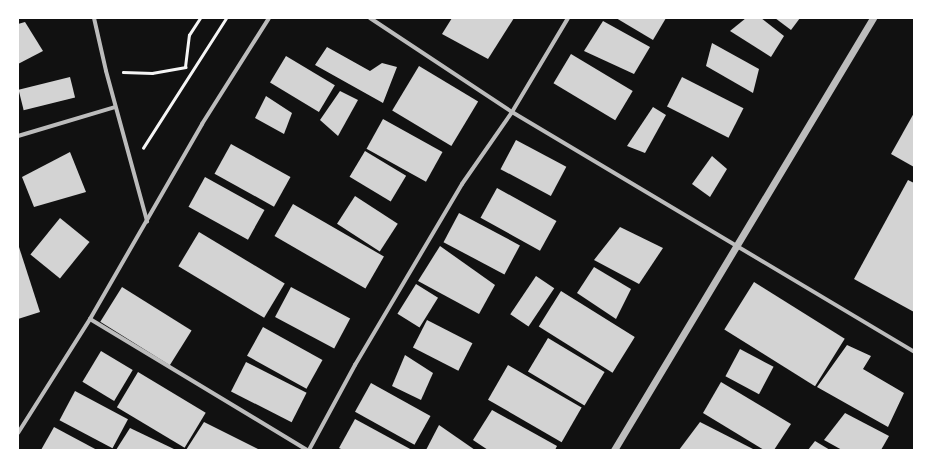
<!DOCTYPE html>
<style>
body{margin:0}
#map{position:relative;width:932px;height:468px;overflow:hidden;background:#111;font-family:"Space Grotesk",sans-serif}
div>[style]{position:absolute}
.building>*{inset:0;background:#d3d3d3;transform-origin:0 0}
.path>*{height:2.5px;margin:-1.25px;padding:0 1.25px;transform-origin:1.25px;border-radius:1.25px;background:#f5f5f5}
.minor>*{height:4px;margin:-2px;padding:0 2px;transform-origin:2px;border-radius:2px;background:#bcbcbc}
.tertiary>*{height:7px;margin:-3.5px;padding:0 3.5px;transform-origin:3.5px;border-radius:3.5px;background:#bcbcbc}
span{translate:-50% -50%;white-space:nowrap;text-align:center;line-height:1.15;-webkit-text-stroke:4px #fff;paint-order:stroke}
.frame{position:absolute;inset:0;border:19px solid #fff;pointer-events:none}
</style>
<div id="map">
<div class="building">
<div style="clip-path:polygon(452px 18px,514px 18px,488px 59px,442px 34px)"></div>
<div style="clip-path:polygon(616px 18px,666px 18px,653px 40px)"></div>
<div style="clip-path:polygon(746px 18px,761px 18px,784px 36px,771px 57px,730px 31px)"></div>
<div style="clip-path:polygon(775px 18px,800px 18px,791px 30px)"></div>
<div style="clip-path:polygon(603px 21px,650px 47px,634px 74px,584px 51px)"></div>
<div style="clip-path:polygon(25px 22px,43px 51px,18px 64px,18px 24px)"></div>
<div style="clip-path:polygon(712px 43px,759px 69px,753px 93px,706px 66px)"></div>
<div style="clip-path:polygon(327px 47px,370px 71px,382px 63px,397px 67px,383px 103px,315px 65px)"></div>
<div style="left:571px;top:54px;width:72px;height:34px;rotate:31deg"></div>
<div style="left:286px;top:56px;width:57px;height:31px;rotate:31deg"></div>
<div style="left:419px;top:66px;width:69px;height:52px;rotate:31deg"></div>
<div style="left:70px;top:77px;width:21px;height:53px;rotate:76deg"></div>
<div style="left:682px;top:77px;width:69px;height:33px;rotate:27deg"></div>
<div style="clip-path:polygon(340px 91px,358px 100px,338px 136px,320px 120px)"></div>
<div style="clip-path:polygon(266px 96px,292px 113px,284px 134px,255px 118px)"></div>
<div style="clip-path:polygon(653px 107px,666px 115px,645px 153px,627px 146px)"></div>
<div style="clip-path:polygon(914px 113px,914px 167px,891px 154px)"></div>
<div style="left:383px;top:119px;width:68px;height:34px;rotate:29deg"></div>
<div style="left:516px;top:140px;width:57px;height:33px;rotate:28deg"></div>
<div style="left:231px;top:144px;width:68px;height:34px;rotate:29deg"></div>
<div style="left:365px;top:151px;width:48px;height:30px;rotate:31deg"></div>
<div style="clip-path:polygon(70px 152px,86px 192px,34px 207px,22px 177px)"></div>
<div style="clip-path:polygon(712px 156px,727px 169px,710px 197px,692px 184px)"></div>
<div style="left:205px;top:177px;width:68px;height:34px;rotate:29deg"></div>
<div style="clip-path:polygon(908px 180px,914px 183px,914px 312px,854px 279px)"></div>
<div style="left:497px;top:188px;width:68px;height:34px;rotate:29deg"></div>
<div style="left:355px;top:196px;width:51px;height:33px;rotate:33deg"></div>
<div style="left:293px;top:204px;width:105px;height:37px;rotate:30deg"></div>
<div style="left:459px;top:213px;width:69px;height:33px;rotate:28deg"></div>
<div style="left:60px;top:218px;width:38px;height:47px;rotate:39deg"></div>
<div style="clip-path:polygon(620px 227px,663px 248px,639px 284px,594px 260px)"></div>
<div style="left:199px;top:232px;width:100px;height:40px;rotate:31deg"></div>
<div style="clip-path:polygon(18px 244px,40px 312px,18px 319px)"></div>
<div style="clip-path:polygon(440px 246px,495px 285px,479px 314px,418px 281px)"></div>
<div style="clip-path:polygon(594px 267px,631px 289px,616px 319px,577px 293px)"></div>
<div style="left:536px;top:276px;width:22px;height:46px;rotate:34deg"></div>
<div style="left:754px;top:282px;width:107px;height:56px;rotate:32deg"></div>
<div style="left:416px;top:284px;width:26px;height:35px;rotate:32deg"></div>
<div style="left:122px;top:287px;width:82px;height:41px;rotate:32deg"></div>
<div style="left:291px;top:287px;width:67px;height:34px;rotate:28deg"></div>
<div style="left:561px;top:291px;width:87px;height:42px;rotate:32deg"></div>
<div style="left:427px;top:320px;width:51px;height:31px;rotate:27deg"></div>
<div style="left:263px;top:327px;width:68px;height:33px;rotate:29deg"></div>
<div style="left:548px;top:338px;width:66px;height:39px;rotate:31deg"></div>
<div style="clip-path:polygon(847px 345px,871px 356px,863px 369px,904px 393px,888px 427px,817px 387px)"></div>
<div style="left:740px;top:349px;width:38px;height:31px;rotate:28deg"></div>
<div style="left:101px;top:351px;width:37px;height:36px;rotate:31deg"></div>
<div style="clip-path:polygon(405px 355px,433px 373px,421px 400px,392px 386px)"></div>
<div style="left:246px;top:362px;width:68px;height:33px;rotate:27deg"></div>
<div style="left:508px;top:365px;width:85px;height:40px;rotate:30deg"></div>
<div style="left:138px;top:372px;width:79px;height:41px;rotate:31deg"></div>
<div style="clip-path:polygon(721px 382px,791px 424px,774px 450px,764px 450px,703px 413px)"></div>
<div style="left:371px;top:383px;width:68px;height:33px;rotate:29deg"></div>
<div style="left:75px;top:391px;width:60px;height:33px;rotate:28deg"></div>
<div style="clip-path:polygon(492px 410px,557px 446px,555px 450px,488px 450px,473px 440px)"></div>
<div style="clip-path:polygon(845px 413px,889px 436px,881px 450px,842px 450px,824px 440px)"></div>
<div style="clip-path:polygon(355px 419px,412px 450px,343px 450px,339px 448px)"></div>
<div style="clip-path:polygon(204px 422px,260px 450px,186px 450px)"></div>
<div style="clip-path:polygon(700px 422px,755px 450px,679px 450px)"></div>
<div style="clip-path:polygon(439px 425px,475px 450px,426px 450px)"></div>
<div style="clip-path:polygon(54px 427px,97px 450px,41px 450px)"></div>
<div style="clip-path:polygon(130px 428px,176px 450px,116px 450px)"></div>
<div style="clip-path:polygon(815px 441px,830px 450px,808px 450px)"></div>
</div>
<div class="path">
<div style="left:123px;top:72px;width:29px;rotate:2deg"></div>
<div style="left:152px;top:73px;width:34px;rotate:-10deg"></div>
<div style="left:185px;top:67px;width:32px;rotate:-83deg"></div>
<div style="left:189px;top:35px;width:20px;rotate:-57deg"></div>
<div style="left:143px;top:148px;width:154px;rotate:-57.4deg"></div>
</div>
<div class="minor">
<div style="left:94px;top:18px;width:54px;rotate:77.2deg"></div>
<div style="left:106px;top:71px;width:156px;rotate:74.7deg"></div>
<div style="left:370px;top:18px;width:170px;rotate:33.5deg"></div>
<div style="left:512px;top:112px;width:468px;rotate:30.8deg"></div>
<div style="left:18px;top:136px;width:101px;rotate:-16.6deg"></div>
<div style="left:90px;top:319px;width:253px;rotate:31.1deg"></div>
<div style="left:18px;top:433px;width:135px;rotate:-57.7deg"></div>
<div style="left:90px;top:319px;width:225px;rotate:-60.1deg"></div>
<div style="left:202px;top:124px;width:125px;rotate:-57.7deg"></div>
<div style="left:309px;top:450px;width:97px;rotate:-61.6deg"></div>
<div style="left:355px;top:365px;width:210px;rotate:-59.4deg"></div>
<div style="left:462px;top:184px;width:88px;rotate:-55.2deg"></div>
<div style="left:512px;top:112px;width:109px;rotate:-59.2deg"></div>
</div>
<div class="tertiary">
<div style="left:614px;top:450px;width:504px;rotate:-59.06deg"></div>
</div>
<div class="frame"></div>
</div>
